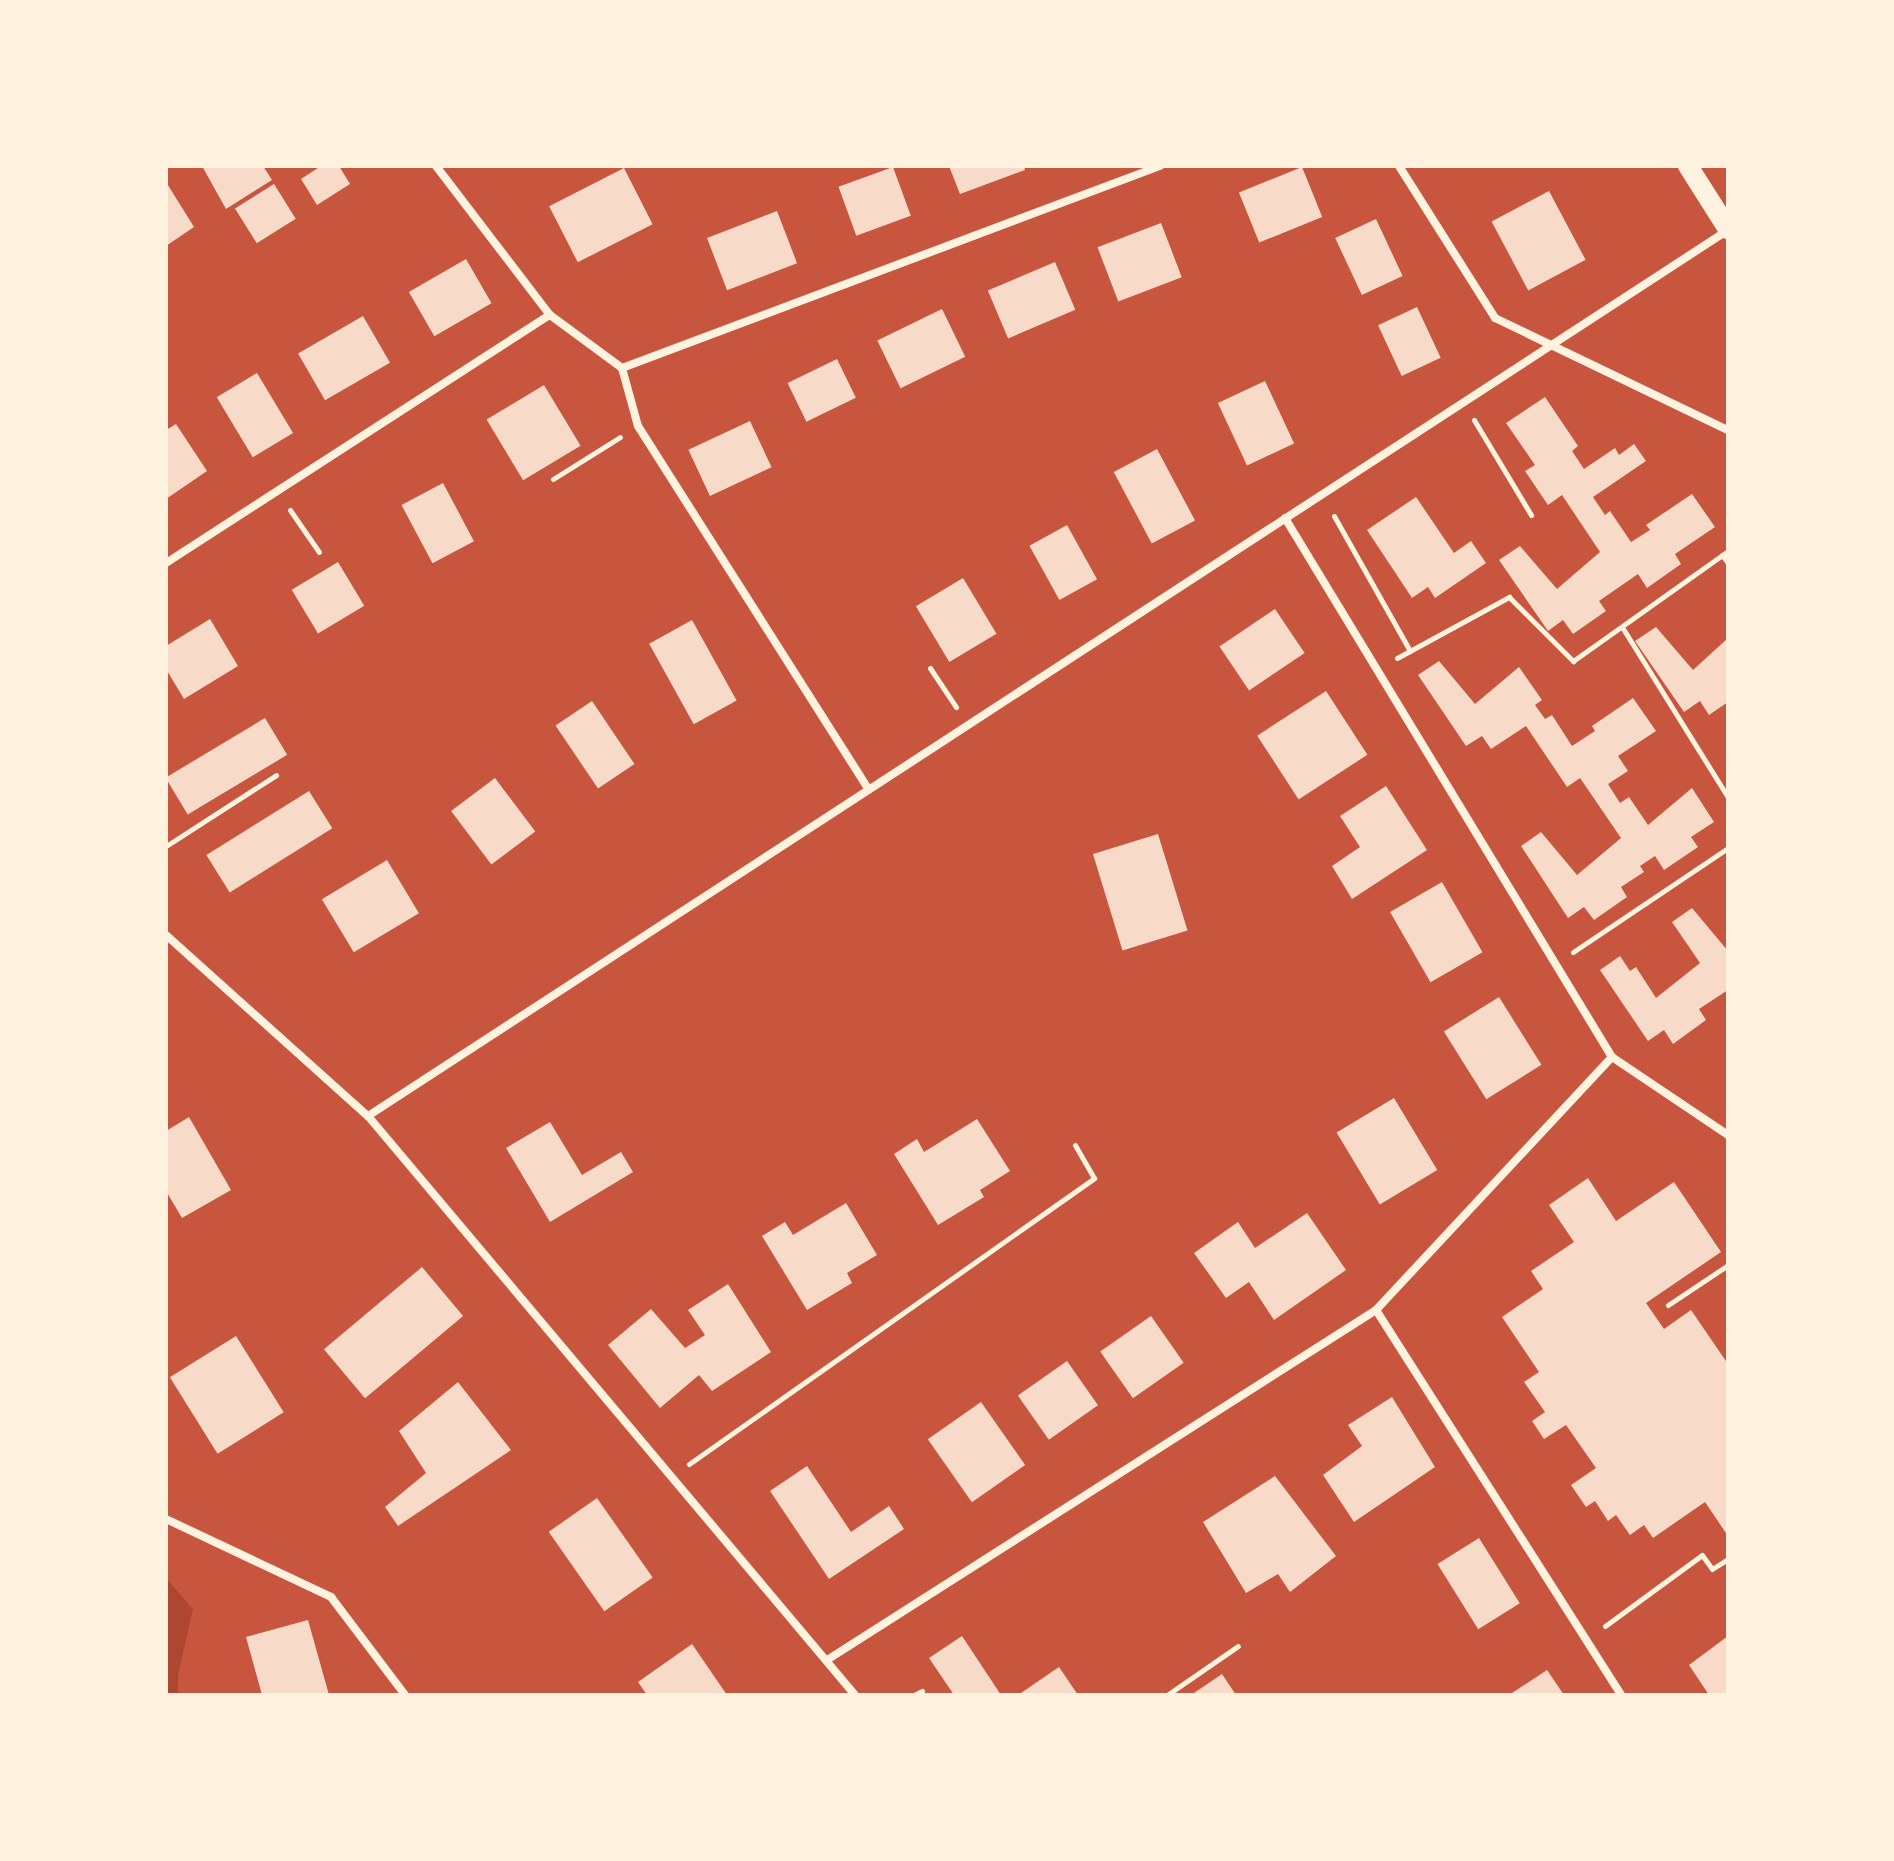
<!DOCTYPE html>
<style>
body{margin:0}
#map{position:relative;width:1894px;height:1861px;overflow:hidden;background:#c8553d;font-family:"Noto Sans",sans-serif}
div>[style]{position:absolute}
.green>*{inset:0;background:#ae4732}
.building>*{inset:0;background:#f7dbc8;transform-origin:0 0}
.path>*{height:5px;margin:-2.5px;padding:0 2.5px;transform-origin:2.5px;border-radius:2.5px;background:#fff3e0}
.minor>*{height:8px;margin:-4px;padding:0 4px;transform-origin:4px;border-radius:4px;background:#fff3e0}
.primary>*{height:20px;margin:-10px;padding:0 10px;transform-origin:10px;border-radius:10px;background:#fff3e0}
span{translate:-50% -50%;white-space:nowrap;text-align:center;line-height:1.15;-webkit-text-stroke:8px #fff3e0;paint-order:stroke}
.frame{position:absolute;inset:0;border:168px solid #fff3e0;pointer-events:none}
</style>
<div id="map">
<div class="green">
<div style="clip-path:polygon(166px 1578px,193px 1609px,178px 1675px,178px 1695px,166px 1695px)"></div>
</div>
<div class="building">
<div style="clip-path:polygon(202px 166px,263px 166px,272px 180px,226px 209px)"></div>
<div style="clip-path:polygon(321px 166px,339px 166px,350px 184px,317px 205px,301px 179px)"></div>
<div style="clip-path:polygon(949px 166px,1024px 166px,1025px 170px,960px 194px)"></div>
<div style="left:893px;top:167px;width:52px;height:58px;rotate:70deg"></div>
<div style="left:1302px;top:167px;width:54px;height:68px;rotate:68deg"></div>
<div style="left:624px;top:168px;width:63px;height:84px;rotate:63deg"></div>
<div style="clip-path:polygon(166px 182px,194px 227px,166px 246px)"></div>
<div style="left:274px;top:184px;width:41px;height:46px;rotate:58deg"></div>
<div style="left:1549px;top:191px;width:78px;height:65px;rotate:62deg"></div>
<div style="left:777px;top:211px;width:56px;height:75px;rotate:69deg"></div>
<div style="left:1376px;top:219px;width:63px;height:45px;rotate:65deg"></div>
<div style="left:1161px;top:223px;width:58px;height:68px;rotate:69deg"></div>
<div style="left:466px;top:259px;width:51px;height:66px;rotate:60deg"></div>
<div style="left:1055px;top:262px;width:52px;height:73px;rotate:67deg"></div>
<div style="left:1417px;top:307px;width:56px;height:43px;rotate:65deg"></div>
<div style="left:942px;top:309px;width:53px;height:72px;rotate:64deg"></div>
<div style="left:363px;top:316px;width:54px;height:75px;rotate:60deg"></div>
<div style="left:837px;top:359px;width:43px;height:55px;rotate:64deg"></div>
<div style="left:257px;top:373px;width:70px;height:47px;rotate:59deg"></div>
<div style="left:1265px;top:381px;width:69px;height:52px;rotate:65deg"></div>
<div style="left:544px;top:385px;width:71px;height:67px;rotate:59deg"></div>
<div style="clip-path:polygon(1545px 397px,1578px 446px,1572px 451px,1584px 469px,1615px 448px,1619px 455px,1634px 444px,1646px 461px,1593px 497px,1605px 515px,1610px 511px,1631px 542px,1650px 530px,1646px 525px,1692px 494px,1715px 527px,1675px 554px,1681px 564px,1647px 588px,1638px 574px,1599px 601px,1606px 611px,1573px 634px,1563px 620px,1548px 631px,1499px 560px,1520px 546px,1557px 589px,1600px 552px,1562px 495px,1548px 505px,1525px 471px,1535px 465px,1506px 423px)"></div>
<div style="left:750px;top:421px;width:51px;height:68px;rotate:65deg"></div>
<div style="clip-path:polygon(176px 424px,207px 471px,166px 499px,166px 430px)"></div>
<div style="left:1157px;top:449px;width:81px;height:49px;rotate:62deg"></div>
<div style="left:443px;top:483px;width:66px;height:47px;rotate:62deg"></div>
<div style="clip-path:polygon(1416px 497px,1454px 553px,1471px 541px,1486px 563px,1435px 598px,1428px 587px,1412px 598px,1367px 530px)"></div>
<div style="left:1067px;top:525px;width:62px;height:43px;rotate:61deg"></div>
<div style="left:338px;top:562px;width:51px;height:54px;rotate:59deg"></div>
<div style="left:963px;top:578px;width:65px;height:55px;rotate:59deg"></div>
<div style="left:1275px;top:609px;width:53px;height:67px;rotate:56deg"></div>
<div style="clip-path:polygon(210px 619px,238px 666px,184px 699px,166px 669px,166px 646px)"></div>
<div style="left:692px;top:620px;width:92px;height:49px;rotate:61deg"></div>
<div style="clip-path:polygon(1656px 627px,1693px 670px,1728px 638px,1728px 702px,1709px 715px,1700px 701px,1684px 712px,1635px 641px)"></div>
<div style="clip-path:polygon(1439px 661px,1475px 704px,1519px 667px,1542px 700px,1535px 705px,1545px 719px,1552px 715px,1572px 746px,1595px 731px,1592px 726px,1633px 698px,1656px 731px,1618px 756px,1628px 771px,1608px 784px,1620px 803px,1629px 797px,1648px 825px,1692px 788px,1714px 822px,1691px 837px,1698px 847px,1664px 870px,1655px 856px,1640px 866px,1644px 872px,1621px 887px,1627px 897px,1594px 920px,1584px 907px,1568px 918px,1521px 846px,1541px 832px,1577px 875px,1621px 838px,1580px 778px,1567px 787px,1526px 726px,1491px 749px,1482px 736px,1466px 746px,1418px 675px)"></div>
<div style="left:1326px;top:691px;width:76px;height:82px;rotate:57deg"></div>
<div style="left:592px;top:701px;width:76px;height:44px;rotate:56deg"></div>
<div style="left:265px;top:718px;width:43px;height:116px;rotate:59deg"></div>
<div style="left:495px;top:778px;width:67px;height:55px;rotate:53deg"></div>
<div style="clip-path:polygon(1386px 786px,1427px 850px,1352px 899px,1332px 866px,1360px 847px,1340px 816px)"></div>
<div style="left:309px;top:791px;width:44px;height:121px;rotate:58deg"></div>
<div style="left:1158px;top:834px;width:101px;height:68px;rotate:73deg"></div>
<div style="left:387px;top:860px;width:62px;height:76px;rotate:59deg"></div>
<div style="left:1442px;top:882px;width:81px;height:60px;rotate:60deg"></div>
<div style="clip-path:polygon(1692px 908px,1728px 951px,1728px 990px,1699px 1009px,1706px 1020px,1673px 1044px,1664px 1030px,1648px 1041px,1600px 970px,1620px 956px,1630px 971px,1636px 967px,1656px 998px,1700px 963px,1672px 922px)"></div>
<div style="left:1499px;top:997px;width:80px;height:65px;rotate:58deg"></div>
<div style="left:1394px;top:1098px;width:84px;height:67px;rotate:59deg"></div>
<div style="clip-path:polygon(189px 1117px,231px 1190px,182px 1218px,166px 1191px,166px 1131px)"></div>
<div style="clip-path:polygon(977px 1119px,1010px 1171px,980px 1190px,984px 1197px,938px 1225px,894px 1154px,917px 1139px,924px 1152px)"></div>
<div style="clip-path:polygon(550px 1122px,582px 1175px,621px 1152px,633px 1172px,550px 1222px,506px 1148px)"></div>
<div style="clip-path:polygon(1588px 1178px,1616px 1221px,1674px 1182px,1721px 1252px,1646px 1303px,1664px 1329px,1691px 1310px,1728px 1364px,1728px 1536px,1705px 1502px,1653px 1538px,1644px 1525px,1630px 1535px,1616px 1515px,1608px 1521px,1595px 1501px,1586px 1507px,1571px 1485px,1596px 1468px,1566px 1425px,1544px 1439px,1532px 1421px,1545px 1412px,1524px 1382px,1539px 1372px,1502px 1317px,1543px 1289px,1531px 1271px,1574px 1242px,1549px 1205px)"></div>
<div style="clip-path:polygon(846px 1203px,877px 1255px,847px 1273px,852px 1283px,807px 1310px,762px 1236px,785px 1222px,793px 1235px)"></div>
<div style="clip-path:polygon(1307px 1213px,1346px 1270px,1274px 1320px,1249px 1282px,1226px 1298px,1194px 1253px,1238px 1222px,1255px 1248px)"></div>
<div style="left:422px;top:1267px;width:64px;height:128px;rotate:50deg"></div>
<div style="clip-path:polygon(728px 1284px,771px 1352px,712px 1391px,699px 1375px,660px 1408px,608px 1345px,651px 1309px,685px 1348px,705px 1335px,688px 1310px)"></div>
<div style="left:1151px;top:1316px;width:57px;height:62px;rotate:55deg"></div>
<div style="left:236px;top:1336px;width:90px;height:78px;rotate:58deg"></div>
<div style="left:1067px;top:1361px;width:54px;height:60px;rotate:55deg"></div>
<div style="clip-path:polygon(458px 1382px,511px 1450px,398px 1526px,385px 1507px,426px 1473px,399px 1431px)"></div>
<div style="clip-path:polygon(1392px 1397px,1435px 1467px,1354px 1522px,1323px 1475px,1362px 1446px,1348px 1425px)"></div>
<div style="left:981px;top:1402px;width:77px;height:65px;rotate:55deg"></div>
<div style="clip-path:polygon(807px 1466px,851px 1532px,889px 1506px,904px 1529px,829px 1579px,770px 1491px)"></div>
<div style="clip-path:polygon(1275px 1476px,1336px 1556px,1290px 1592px,1278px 1574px,1246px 1593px,1203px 1522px)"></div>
<div style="left:597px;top:1498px;width:97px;height:59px;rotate:55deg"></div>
<div style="left:1479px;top:1538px;width:77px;height:49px;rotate:58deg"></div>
<div style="clip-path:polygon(308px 1620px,329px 1695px,262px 1695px,246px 1637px)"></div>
<div style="clip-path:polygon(962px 1636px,1001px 1695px,954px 1695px,929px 1658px)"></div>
<div style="clip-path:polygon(1728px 1636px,1728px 1695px,1709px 1695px,1689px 1665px)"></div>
<div style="clip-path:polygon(692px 1644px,727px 1695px,647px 1695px,638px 1682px)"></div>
<div style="clip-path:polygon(1059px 1667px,1078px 1695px,1018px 1695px)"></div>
<div style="clip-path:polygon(1547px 1670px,1564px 1695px,1509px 1695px)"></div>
<div style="clip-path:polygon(1222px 1674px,1236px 1695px,1191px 1695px)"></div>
</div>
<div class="path">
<div style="left:1474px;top:420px;width:111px;rotate:59deg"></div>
<div style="left:553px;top:479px;width:79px;rotate:-32.1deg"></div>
<div style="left:290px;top:510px;width:51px;rotate:55.4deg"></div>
<div style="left:1334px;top:516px;width:155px;rotate:60.6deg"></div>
<div style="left:1722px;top:555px;width:10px;rotate:53deg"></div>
<div style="left:1622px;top:627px;width:200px;rotate:58.1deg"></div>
<div style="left:1397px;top:658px;width:128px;rotate:-28.6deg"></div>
<div style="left:1509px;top:597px;width:91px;rotate:45deg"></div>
<div style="left:1573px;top:661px;width:190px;rotate:-35.4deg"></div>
<div style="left:930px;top:668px;width:47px;rotate:56.3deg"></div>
<div style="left:166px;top:846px;width:131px;rotate:-32.8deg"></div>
<div style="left:1573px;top:952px;width:187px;rotate:-33.9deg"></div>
<div style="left:1668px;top:1305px;width:72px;rotate:-33.7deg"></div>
<div style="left:689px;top:1464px;width:496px;rotate:-35.2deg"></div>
<div style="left:1094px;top:1178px;width:38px;rotate:-120deg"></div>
<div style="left:1605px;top:1626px;width:120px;rotate:-36.2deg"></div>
<div style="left:1702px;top:1555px;width:17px;rotate:54deg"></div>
<div style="left:1712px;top:1569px;width:19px;rotate:-32deg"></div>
<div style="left:914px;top:1695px;width:9px;rotate:-27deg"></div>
<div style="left:1167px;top:1695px;width:86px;rotate:-34.6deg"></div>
</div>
<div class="minor">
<div style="left:436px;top:166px;width:188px;rotate:52.6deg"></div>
<div style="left:550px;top:315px;width:89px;rotate:36.4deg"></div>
<div style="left:622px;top:368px;width:60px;rotate:74.6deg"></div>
<div style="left:638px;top:426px;width:430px;rotate:57.6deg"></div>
<div style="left:1399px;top:166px;width:180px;rotate:57.7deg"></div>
<div style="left:1495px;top:318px;width:259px;rotate:25.7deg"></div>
<div style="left:622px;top:368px;width:575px;rotate:-20.58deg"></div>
<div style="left:1285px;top:518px;width:630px;rotate:58.76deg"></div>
<div style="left:1612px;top:1057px;width:140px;rotate:33.9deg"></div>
<div style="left:166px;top:563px;width:457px;rotate:-32.9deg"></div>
<div style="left:166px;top:935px;width:271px;rotate:41.9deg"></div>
<div style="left:368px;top:1116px;width:757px;rotate:49.93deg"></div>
<div style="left:368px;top:1116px;width:1623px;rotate:-33.08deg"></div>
<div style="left:1376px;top:1310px;width:456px;rotate:57.5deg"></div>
<div style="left:166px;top:1519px;width:183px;rotate:25.3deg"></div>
<div style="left:331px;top:1597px;width:123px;rotate:52.9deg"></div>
<div style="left:827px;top:1660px;width:651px;rotate:-32.52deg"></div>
<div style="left:1376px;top:1310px;width:346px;rotate:-47deg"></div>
</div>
<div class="primary">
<div style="left:1688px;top:166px;width:75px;rotate:57.6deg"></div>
</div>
<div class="frame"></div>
</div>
